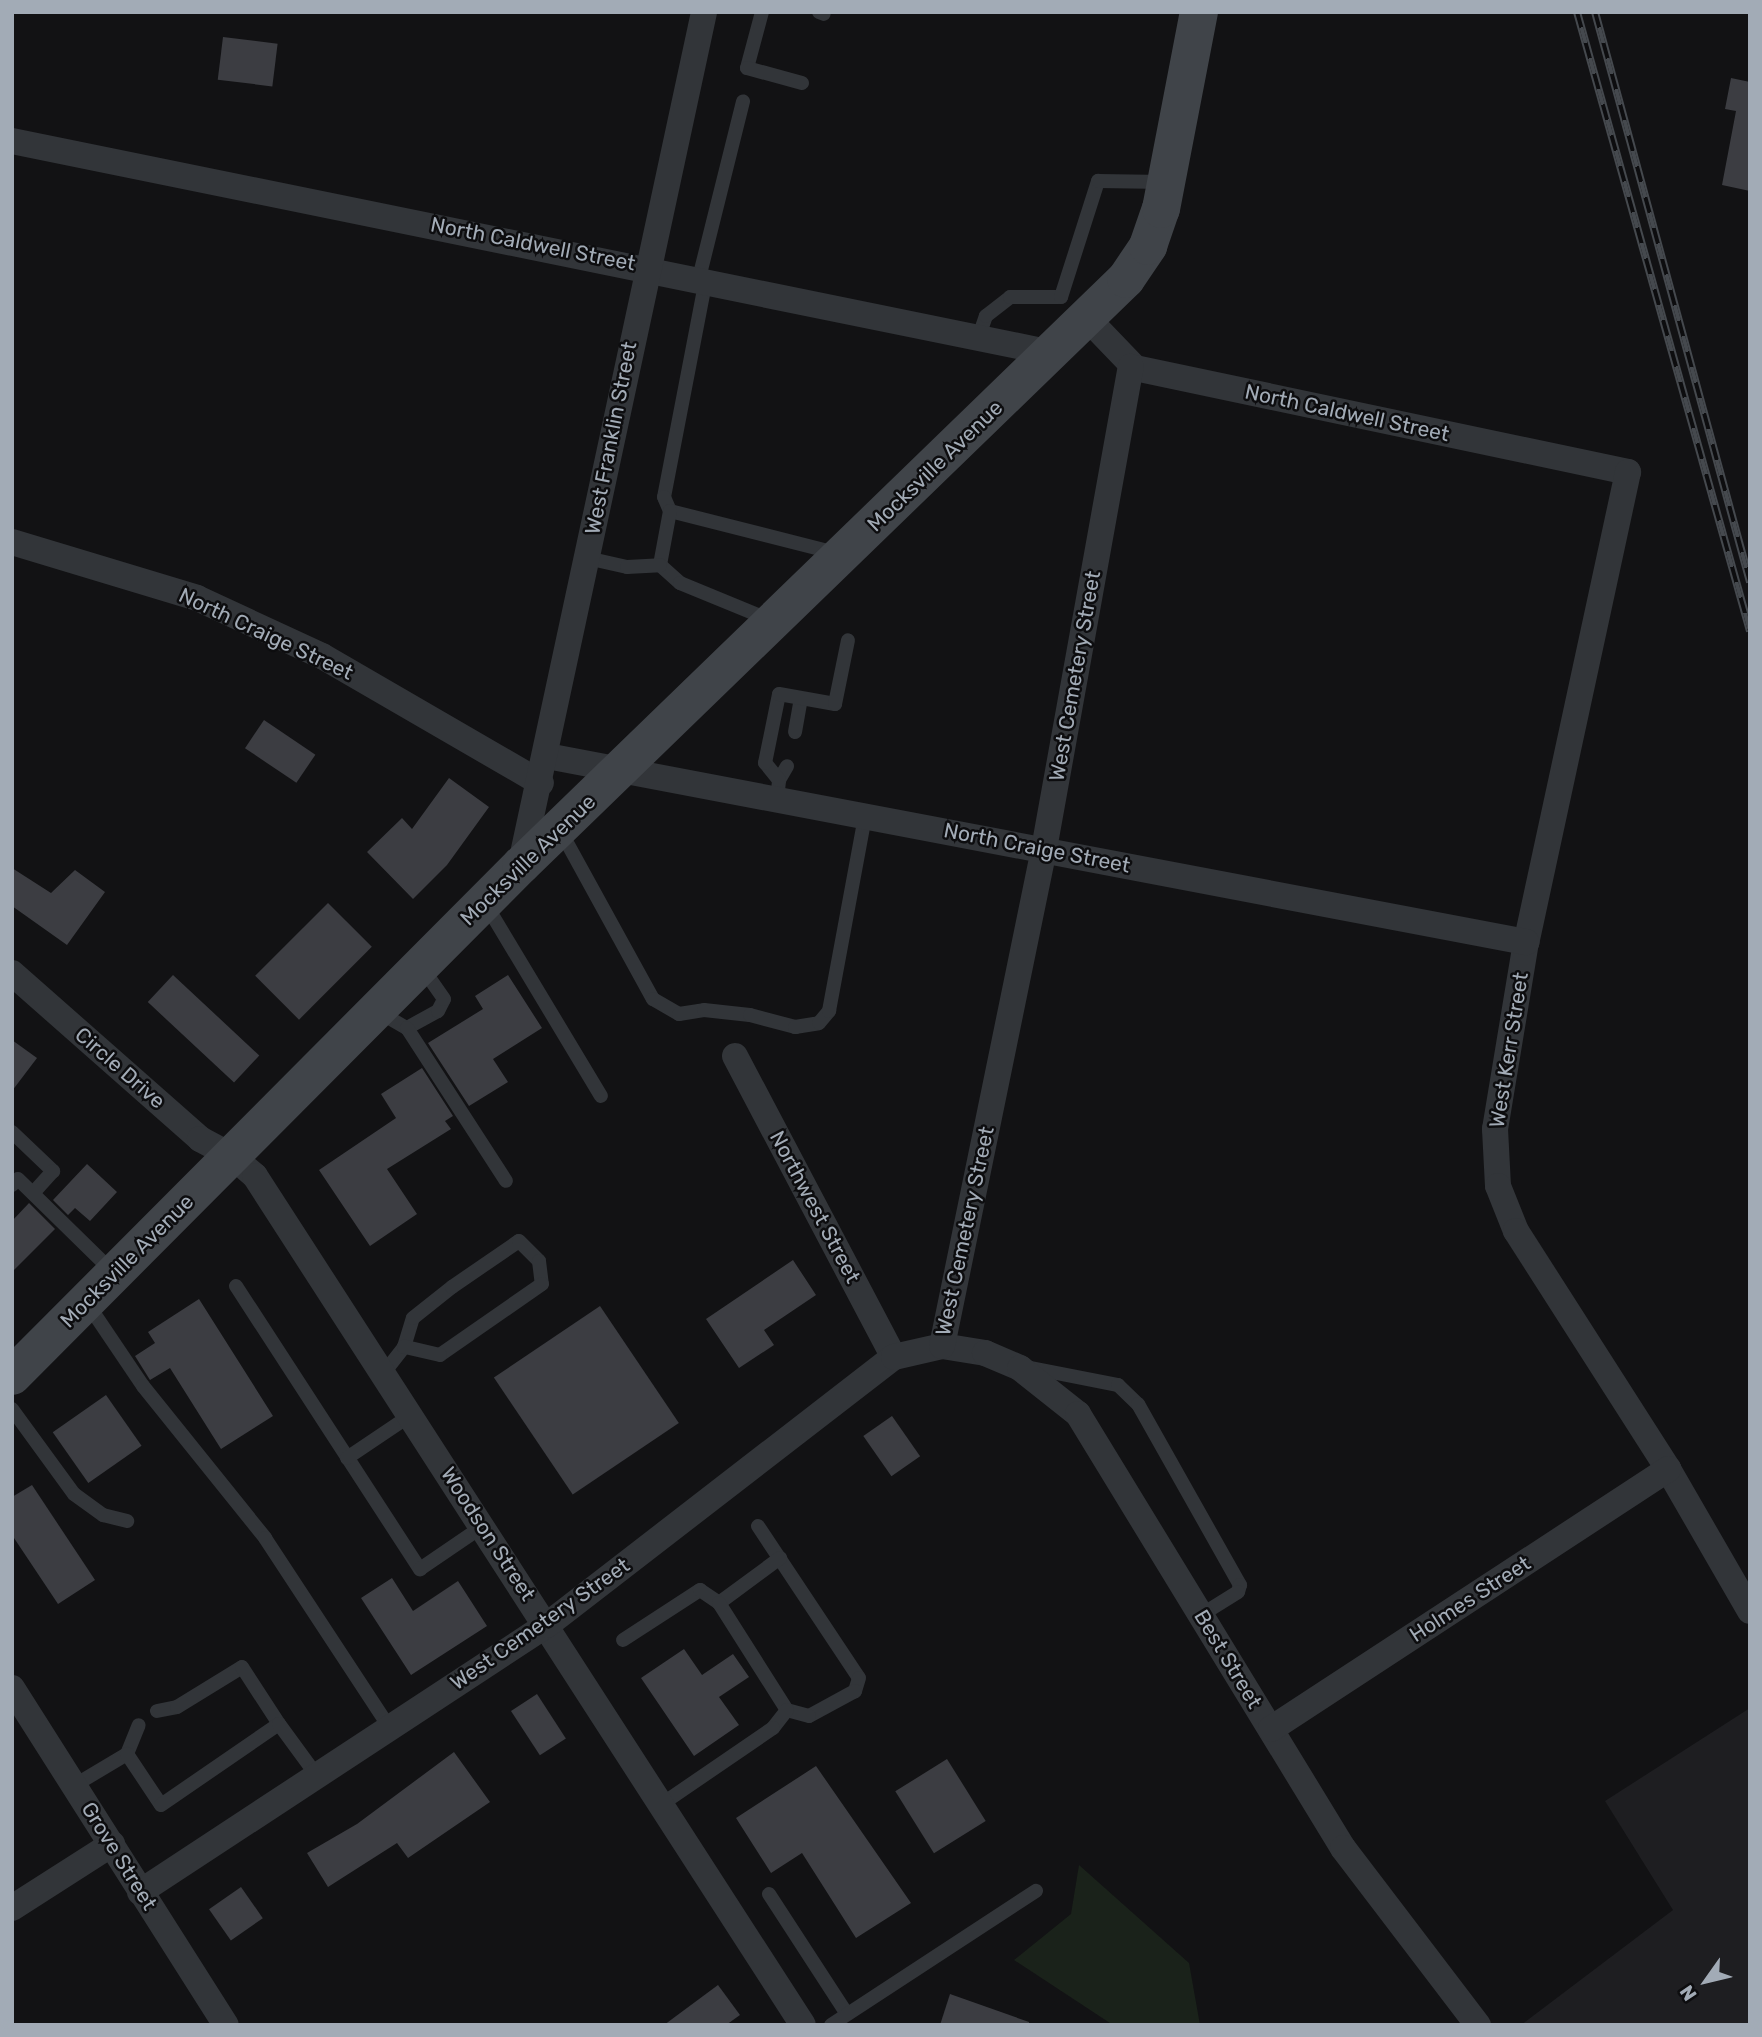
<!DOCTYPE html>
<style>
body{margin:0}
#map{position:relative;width:1762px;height:2037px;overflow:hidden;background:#121214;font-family:Rubik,sans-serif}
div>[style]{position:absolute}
.built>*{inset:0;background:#1e1e21}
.green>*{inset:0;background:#1a221a}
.building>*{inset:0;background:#3c3d42;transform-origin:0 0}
.lane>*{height:14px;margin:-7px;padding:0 7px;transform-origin:7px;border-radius:7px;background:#323539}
.street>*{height:26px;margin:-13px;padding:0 13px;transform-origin:13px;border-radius:13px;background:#323539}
.secondary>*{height:38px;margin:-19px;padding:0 19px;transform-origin:19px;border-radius:19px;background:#404449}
.rail>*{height:8px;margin-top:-4px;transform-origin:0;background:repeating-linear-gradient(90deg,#0d0d0f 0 16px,#45494e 0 32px);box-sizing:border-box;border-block:2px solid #45494e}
span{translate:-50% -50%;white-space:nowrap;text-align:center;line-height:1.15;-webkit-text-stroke:5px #0d0d0f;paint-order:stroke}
.street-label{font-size:21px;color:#a2abb6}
.frame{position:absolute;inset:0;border:14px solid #a2abb6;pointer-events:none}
.north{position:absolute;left:1671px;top:1946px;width:70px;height:70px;-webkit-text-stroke:5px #0d0d0f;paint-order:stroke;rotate:236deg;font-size:19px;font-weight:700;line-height:28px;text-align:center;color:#a2abb6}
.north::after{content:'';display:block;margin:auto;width:24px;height:32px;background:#a2abb6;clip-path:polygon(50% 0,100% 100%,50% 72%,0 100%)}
</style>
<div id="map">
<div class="built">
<div style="clip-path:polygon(1750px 1708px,1750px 2025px,1521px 2025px,1673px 1910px,1605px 1801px)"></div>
</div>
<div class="green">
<div style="clip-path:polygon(1079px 1865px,1189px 1963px,1200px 2025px,1113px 2025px,1014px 1960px,1071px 1914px)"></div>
</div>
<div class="building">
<div style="left:223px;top:37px;width:55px;height:43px;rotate:7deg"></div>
<div style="clip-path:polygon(1731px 78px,1750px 82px,1750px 191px,1722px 185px,1736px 111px,1725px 109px)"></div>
<div style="left:264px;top:720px;width:62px;height:34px;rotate:34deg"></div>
<div style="clip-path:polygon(449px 778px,489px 807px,447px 865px,413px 899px,367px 852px,402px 818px,412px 829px)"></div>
<div style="clip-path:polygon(12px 868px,51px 893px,75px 870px,105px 892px,67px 945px,12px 906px)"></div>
<div style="left:328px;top:903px;width:62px;height:103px;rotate:45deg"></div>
<div style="left:173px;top:975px;width:118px;height:37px;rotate:43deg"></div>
<div style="clip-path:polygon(508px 975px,542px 1028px,493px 1059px,508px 1082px,469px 1106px,428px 1043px,483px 1009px,475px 996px)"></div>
<div style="clip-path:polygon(12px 1040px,37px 1058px,12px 1091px)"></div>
<div style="clip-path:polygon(422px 1068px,453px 1116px,445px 1121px,451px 1129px,387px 1169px,417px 1214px,370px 1246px,319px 1170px,396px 1118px,381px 1094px)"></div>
<div style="clip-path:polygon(87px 1164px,117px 1192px,90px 1221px,75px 1208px,68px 1215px,53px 1200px)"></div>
<div style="clip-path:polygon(29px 1203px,55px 1229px,12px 1272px,12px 1221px)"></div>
<div style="clip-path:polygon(793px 1260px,816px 1295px,764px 1330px,774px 1345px,739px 1368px,706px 1319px)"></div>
<div style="clip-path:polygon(199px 1299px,273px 1416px,221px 1449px,170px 1368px,150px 1380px,135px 1356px,155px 1343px,148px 1332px)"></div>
<div style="left:600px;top:1306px;width:141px;height:128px;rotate:56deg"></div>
<div style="left:106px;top:1395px;width:62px;height:65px;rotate:55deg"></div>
<div style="left:892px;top:1416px;width:49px;height:35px;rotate:55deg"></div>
<div style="clip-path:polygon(32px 1485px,95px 1580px,58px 1604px,12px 1535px,12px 1497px)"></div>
<div style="clip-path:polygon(392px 1578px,413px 1611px,458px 1581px,487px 1626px,411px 1675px,361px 1598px)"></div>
<div style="clip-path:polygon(684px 1649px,702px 1675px,733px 1654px,749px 1677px,719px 1697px,739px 1725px,694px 1756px,641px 1678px)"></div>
<div style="left:537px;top:1694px;width:53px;height:31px;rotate:57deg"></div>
<div style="clip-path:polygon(454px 1752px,490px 1802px,408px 1858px,397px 1843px,328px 1887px,307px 1853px,357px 1824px)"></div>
<div style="left:947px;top:1759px;width:73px;height:61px;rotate:58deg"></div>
<div style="clip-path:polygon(816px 1766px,911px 1903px,856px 1938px,802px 1853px,771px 1873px,736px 1818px)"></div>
<div style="left:241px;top:1887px;width:38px;height:39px;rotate:55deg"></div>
<div style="clip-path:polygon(718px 1985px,740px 2015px,726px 2025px,664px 2025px)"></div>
<div style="clip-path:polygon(950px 1994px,1029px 2022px,1029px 2025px,940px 2025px)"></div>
</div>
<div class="lane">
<div style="left:762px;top:12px;width:58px;rotate:105deg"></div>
<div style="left:747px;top:68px;width:57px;rotate:15.3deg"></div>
<div style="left:819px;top:12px;width:5px;rotate:22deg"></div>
<div style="left:699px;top:278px;width:182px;rotate:-76deg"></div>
<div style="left:706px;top:279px;width:222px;rotate:100.9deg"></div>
<div style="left:664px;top:497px;width:15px;rotate:67deg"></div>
<div style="left:670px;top:511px;width:171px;rotate:14.2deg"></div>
<div style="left:979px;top:336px;width:21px;rotate:-71deg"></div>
<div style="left:986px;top:316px;width:31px;rotate:-38deg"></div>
<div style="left:1010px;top:297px;width:51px"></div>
<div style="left:1061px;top:297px;width:122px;rotate:-72.3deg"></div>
<div style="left:1098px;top:181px;width:67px;rotate:0.9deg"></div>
<div style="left:670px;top:511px;width:55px;rotate:100.5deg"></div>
<div style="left:660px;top:565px;width:27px;rotate:42deg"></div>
<div style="left:680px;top:583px;width:97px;rotate:22.3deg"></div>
<div style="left:587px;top:558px;width:41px;rotate:12.7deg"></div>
<div style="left:627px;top:567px;width:33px;rotate:-3deg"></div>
<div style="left:795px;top:732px;width:34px;rotate:-80deg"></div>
<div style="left:779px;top:780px;width:16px;rotate:-60deg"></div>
<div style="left:777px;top:800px;width:20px;rotate:-84deg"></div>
<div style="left:779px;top:780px;width:22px;rotate:-129deg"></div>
<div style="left:765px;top:763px;width:70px;rotate:-78.5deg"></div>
<div style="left:779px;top:694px;width:57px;rotate:10.1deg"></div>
<div style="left:835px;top:704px;width:65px;rotate:-78.5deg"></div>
<div style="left:560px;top:830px;width:193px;rotate:61.2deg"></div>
<div style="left:653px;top:999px;width:30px;rotate:30deg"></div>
<div style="left:679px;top:1014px;width:25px;rotate:-9deg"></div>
<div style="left:704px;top:1010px;width:46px;rotate:6.2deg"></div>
<div style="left:750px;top:1015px;width:47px;rotate:14.9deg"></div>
<div style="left:795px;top:1027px;width:24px;rotate:-9deg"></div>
<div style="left:819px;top:1023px;width:16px;rotate:-50deg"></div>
<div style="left:829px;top:1011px;width:198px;rotate:-79.5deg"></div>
<div style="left:485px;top:903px;width:225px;rotate:59deg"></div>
<div style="left:377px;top:1011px;width:34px;rotate:30deg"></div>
<div style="left:407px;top:1028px;width:35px;rotate:-29deg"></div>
<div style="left:438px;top:1011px;width:13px;rotate:-63deg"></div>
<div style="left:444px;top:999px;width:40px;rotate:-124.9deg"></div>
<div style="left:407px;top:1028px;width:182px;rotate:57.1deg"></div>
<div style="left:12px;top:1132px;width:57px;rotate:43.6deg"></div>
<div style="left:53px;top:1171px;width:30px;rotate:132deg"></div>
<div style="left:12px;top:1185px;width:8px;rotate:-45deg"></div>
<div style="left:18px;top:1179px;width:134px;rotate:44.4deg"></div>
<div style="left:236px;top:1286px;width:338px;rotate:57deg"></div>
<div style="left:420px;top:1569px;width:76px;rotate:-34.3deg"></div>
<div style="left:87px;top:1303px;width:100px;rotate:56deg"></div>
<div style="left:143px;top:1386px;width:195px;rotate:51.2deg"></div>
<div style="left:265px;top:1538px;width:227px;rotate:56.7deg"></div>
<div style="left:1026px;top:1367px;width:94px;rotate:11.1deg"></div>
<div style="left:1118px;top:1385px;width:28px;rotate:44deg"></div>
<div style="left:1138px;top:1404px;width:208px;rotate:60.6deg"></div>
<div style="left:1240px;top:1585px;width:7px;rotate:106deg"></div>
<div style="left:1238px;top:1592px;width:44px;rotate:148.1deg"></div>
<div style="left:383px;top:1374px;width:34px;rotate:-52deg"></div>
<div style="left:404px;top:1347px;width:30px;rotate:-73deg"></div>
<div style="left:413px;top:1318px;width:50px;rotate:-38.5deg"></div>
<div style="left:452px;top:1287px;width:81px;rotate:-34.5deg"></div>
<div style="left:519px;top:1241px;width:28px;rotate:45deg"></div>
<div style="left:539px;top:1261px;width:23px;rotate:83deg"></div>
<div style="left:542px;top:1284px;width:124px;rotate:145.2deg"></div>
<div style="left:440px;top:1355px;width:37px;rotate:-167deg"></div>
<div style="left:12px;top:1409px;width:105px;rotate:53.9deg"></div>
<div style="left:74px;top:1494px;width:36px;rotate:36deg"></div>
<div style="left:103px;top:1515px;width:25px;rotate:14deg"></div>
<div style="left:347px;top:1458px;width:77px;rotate:-33.9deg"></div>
<div style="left:758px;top:1526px;width:182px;rotate:56.4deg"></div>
<div style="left:859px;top:1678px;width:14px;rotate:107deg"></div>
<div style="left:855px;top:1691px;width:52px;rotate:151.5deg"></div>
<div style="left:809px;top:1716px;width:23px;rotate:-165deg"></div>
<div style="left:719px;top:1603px;width:76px;rotate:-36.4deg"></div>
<div style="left:623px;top:1640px;width:92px;rotate:-33deg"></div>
<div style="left:700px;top:1590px;width:23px;rotate:34deg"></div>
<div style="left:719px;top:1603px;width:127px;rotate:57.6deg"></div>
<div style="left:787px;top:1710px;width:23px;rotate:128deg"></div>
<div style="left:773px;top:1728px;width:135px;rotate:145.6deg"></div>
<div style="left:157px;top:1711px;width:20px;rotate:-11deg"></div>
<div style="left:177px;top:1707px;width:76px;rotate:-31.6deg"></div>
<div style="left:242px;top:1667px;width:68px;rotate:57deg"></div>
<div style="left:127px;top:1754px;width:31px;rotate:-68deg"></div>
<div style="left:75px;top:1785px;width:61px;rotate:-30.8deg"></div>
<div style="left:127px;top:1754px;width:61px;rotate:56.3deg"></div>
<div style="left:161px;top:1805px;width:143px;rotate:-34.5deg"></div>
<div style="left:279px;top:1724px;width:64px;rotate:53.8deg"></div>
<div style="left:769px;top:1894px;width:143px;rotate:57deg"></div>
<div style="left:831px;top:2025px;width:245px;rotate:-33.2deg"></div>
</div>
<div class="street">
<div style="left:12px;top:141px;width:1061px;rotate:11.52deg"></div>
<div style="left:1088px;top:319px;width:68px;rotate:46.2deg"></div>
<div style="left:1135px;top:368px;width:504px;rotate:11.91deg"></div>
<div style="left:1628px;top:472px;width:481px;rotate:102.2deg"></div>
<div style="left:1526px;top:942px;width:190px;rotate:99.4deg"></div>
<div style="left:1495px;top:1129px;width:57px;rotate:87deg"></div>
<div style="left:1498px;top:1186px;width:48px;rotate:68.2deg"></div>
<div style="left:1516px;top:1231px;width:282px;rotate:57.4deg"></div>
<div style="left:1668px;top:1469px;width:164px;rotate:60deg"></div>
<div style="left:12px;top:542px;width:193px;rotate:16.8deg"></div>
<div style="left:197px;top:598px;width:138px;rotate:24.9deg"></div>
<div style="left:322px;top:656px;width:253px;rotate:30.1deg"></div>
<div style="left:547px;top:756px;width:997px;rotate:10.76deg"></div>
<div style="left:521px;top:863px;width:870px;rotate:-77.86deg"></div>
<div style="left:12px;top:973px;width:251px;rotate:41.4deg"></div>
<div style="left:200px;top:1139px;width:36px;rotate:28deg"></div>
<div style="left:232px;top:1156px;width:30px;rotate:41deg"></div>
<div style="left:255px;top:1176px;width:1010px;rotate:57.16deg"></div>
<div style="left:735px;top:1056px;width:340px;rotate:62.2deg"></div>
<div style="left:942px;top:1346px;width:44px;rotate:9.2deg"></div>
<div style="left:985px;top:1353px;width:38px;rotate:23deg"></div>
<div style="left:1020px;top:1368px;width:74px;rotate:38.4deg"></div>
<div style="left:1078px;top:1414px;width:509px;rotate:58.59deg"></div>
<div style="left:1343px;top:1848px;width:223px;rotate:52.7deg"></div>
<div style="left:12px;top:1688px;width:399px;rotate:57.6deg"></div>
<div style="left:1271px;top:1729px;width:475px;rotate:-33.2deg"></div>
<div style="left:140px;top:1892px;width:487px;rotate:-33.3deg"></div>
<div style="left:547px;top:1625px;width:438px;rotate:-37.7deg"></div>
<div style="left:894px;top:1357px;width:49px;rotate:-12.9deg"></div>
<div style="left:942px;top:1346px;width:507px;rotate:-78.4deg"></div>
<div style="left:1044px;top:849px;width:490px;rotate:-79.8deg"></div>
<div style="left:12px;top:1908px;width:119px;rotate:-32.6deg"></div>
</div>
<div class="secondary">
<div style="left:12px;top:1376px;width:721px;rotate:-45.11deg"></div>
<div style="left:521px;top:865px;width:842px;rotate:-44.09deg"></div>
<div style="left:1126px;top:279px;width:40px;rotate:-56deg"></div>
<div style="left:1148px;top:246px;width:39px;rotate:-71deg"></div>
<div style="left:1161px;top:209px;width:201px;rotate:-79.1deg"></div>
</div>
<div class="rail">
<div style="left:1577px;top:12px;width:643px;rotate:74.39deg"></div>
<div style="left:1595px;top:12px;width:591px;rotate:74.79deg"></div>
</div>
<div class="street-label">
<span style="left:533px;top:244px;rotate:11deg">North Caldwell Street</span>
<span style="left:1347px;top:413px;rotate:12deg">North Caldwell Street</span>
<span style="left:611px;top:438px;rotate:-79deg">West Franklin Street</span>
<span style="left:935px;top:466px;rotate:-44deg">Mocksville Avenue</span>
<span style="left:266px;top:634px;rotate:25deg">North Craige Street</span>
<span style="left:1075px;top:676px;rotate:-80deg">West Cemetery Street</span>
<span style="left:1037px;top:848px;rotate:11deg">North Craige Street</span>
<span style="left:528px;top:860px;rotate:-44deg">Mocksville Avenue</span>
<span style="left:1509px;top:1050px;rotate:-81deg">West Kerr Street</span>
<span style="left:120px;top:1068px;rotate:41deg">Circle Drive</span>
<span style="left:815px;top:1207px;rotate:62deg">Northwest Street</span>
<span style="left:965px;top:1231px;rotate:-78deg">West Cemetery Street</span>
<span style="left:127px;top:1261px;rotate:-45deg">Mocksville Avenue</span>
<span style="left:488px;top:1534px;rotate:57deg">Woodson Street</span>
<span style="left:1470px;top:1599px;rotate:-33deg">Holmes Street</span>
<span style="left:540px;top:1624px;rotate:-35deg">West Cemetery Street</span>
<span style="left:1228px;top:1659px;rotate:59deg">Best Street</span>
<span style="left:119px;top:1856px;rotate:58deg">Grove Street</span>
</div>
<div class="frame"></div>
<div class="north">N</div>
</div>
